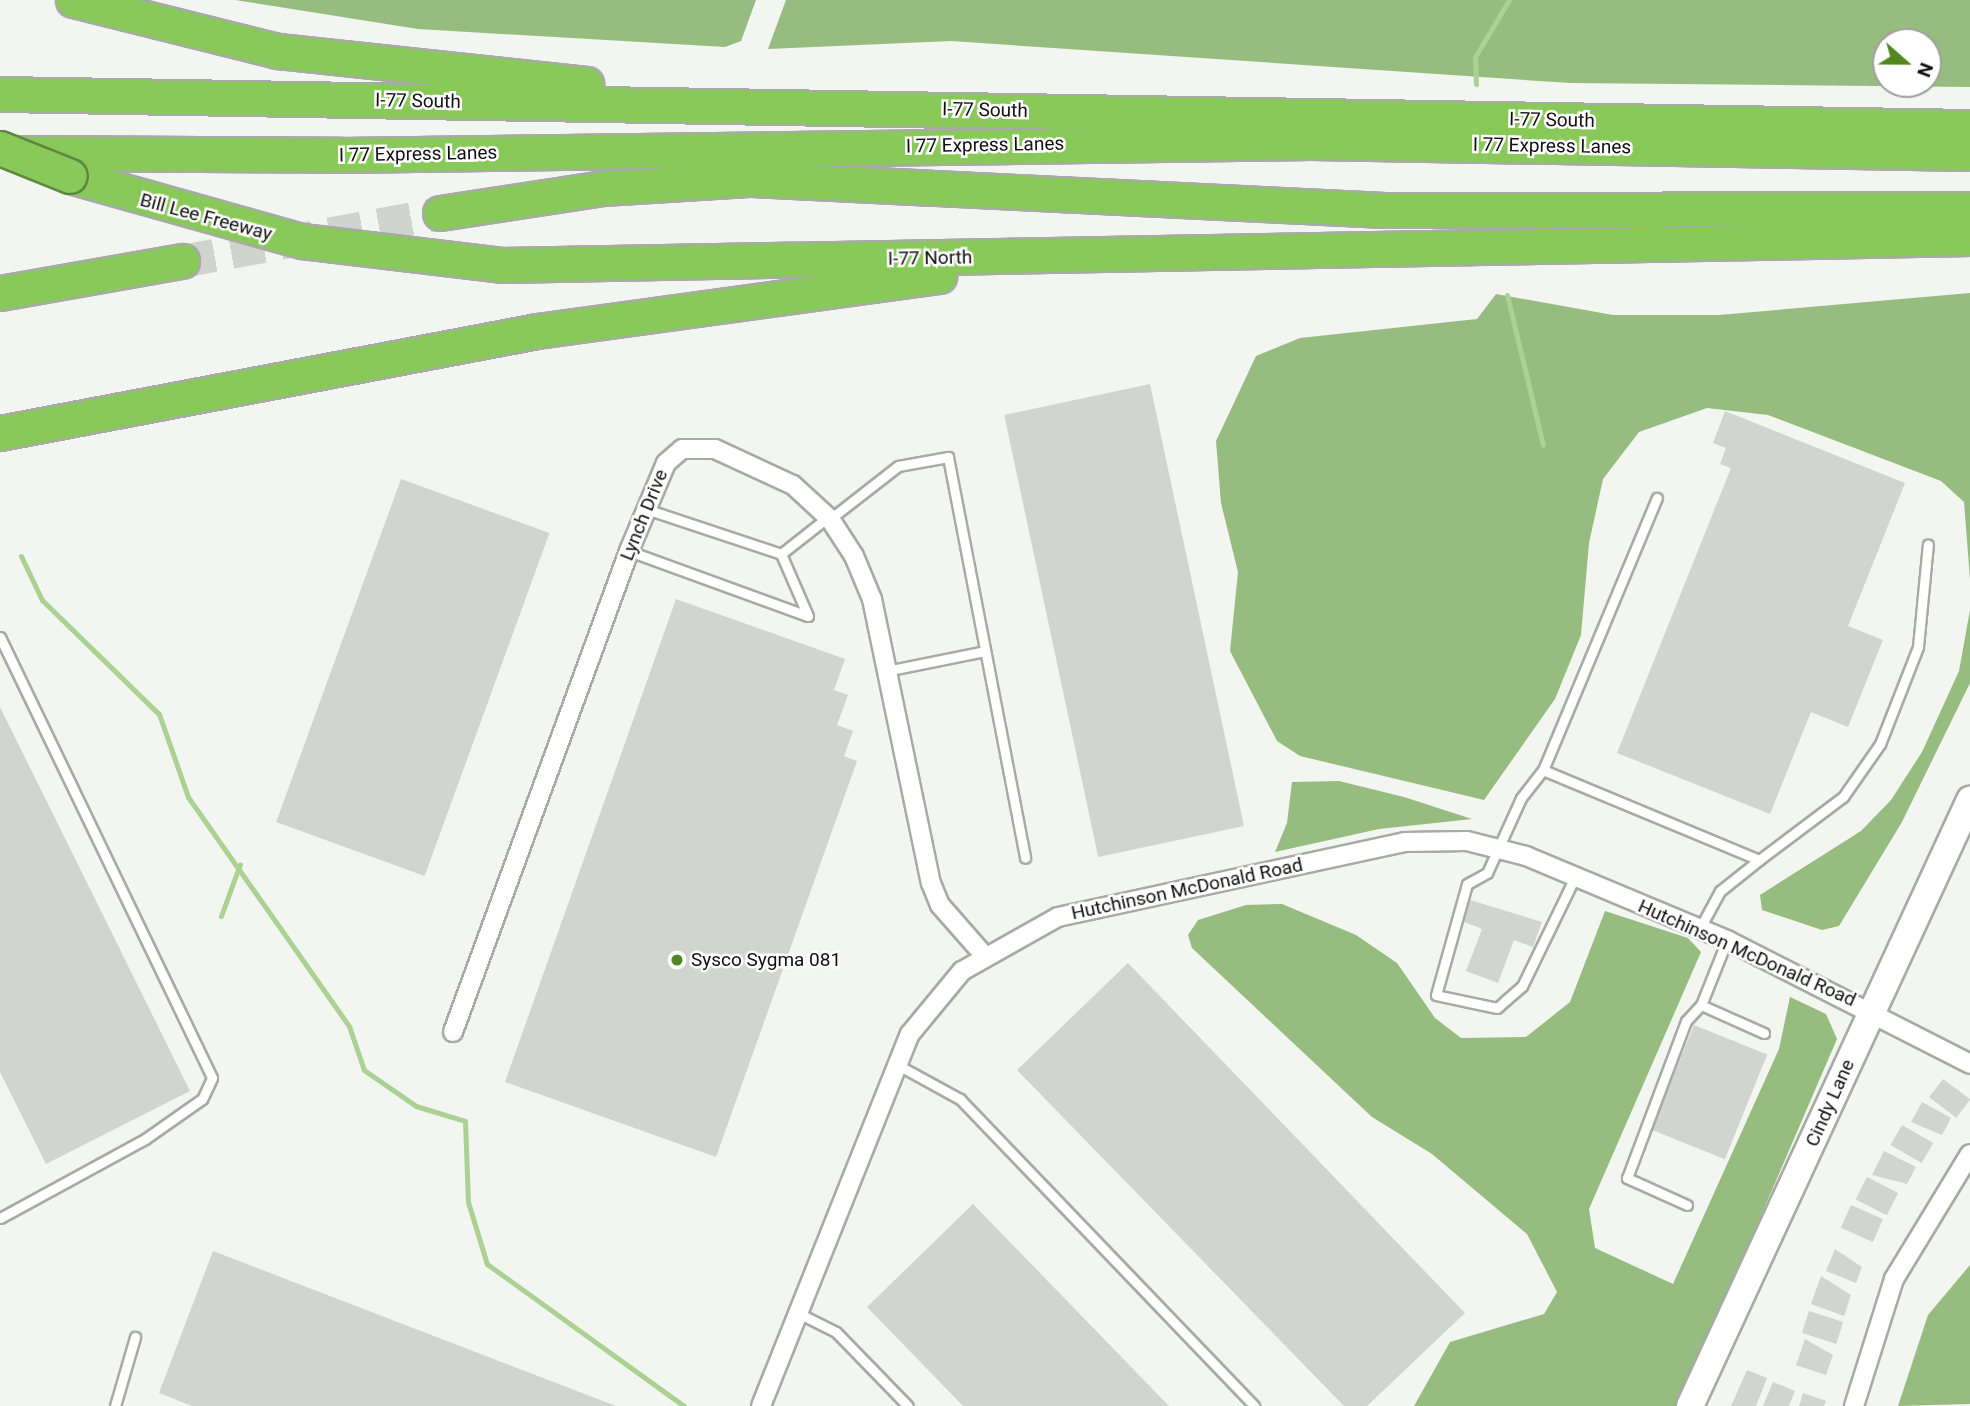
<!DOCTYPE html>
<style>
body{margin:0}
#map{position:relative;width:1970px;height:1406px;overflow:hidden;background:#f2f5f0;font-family:Roboto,sans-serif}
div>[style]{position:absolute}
.forest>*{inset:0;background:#97bc7f}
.stream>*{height:5px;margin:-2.5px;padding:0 2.5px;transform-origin:2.5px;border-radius:2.5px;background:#abd193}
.building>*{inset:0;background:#d1d4cf;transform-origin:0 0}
.highway-tunnel>*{height:33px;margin-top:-16.5px;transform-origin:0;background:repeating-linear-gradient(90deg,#d0d3ce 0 33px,transparent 0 50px)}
.roads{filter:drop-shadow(2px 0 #a7aaa5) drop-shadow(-2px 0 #a7aaa5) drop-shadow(0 2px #a7aaa5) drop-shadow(0 -2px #a7aaa5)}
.lane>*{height:9px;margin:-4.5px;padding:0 4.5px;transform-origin:4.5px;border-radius:4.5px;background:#fff}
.street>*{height:18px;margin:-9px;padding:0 9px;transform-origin:9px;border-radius:9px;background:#fff}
.secondary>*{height:26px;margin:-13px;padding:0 13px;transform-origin:13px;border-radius:13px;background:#fff}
.highway>*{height:33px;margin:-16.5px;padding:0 16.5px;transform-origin:16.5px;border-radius:16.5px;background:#89c95a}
.bridges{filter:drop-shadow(2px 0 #5e8840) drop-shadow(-2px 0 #5e8840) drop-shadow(0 2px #5e8840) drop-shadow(0 -2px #5e8840)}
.highway-bridge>*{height:33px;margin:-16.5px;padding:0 16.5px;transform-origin:16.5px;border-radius:16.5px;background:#89c95a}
.dots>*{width:19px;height:19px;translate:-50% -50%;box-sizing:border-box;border:4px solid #fff;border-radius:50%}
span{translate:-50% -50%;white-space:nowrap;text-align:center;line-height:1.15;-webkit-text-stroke:5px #fff;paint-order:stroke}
.street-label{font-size:19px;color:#0f100f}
.poi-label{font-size:19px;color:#0f100f}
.left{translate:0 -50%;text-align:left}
.north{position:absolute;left:1872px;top:28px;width:70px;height:70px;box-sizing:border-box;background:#fff;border:2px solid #9f9f9f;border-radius:50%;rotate:111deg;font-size:19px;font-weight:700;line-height:28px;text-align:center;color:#0f100f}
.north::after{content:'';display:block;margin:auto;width:24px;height:32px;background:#528822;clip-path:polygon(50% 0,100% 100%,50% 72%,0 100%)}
</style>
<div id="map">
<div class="forest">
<div style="clip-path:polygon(235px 0,756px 0,741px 41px,725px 47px,418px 29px)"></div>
<div style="clip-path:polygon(evenodd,786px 0,1970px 0,1970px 87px,1570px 83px,951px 41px,768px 49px,786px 0,1886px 42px,1928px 42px,1928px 84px,1886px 84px,1886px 42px)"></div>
<div style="clip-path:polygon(1970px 293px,1970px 579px,1964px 502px,1941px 481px,1768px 415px,1707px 408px,1639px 432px,1603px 479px,1589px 543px,1581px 635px,1555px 699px,1484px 800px,1300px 756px,1277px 741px,1230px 651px,1238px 572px,1221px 503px,1216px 441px,1256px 356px,1300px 338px,1477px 319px,1496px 294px,1613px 315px,1719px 315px)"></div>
<div style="clip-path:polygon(1970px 610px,1970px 683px,1902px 822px,1839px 926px,1822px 930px,1762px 910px,1760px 895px,1861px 831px,1891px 800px,1922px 752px,1959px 671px)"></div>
<div style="clip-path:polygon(1339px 781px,1404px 797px,1472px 819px,1379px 829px,1275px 852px,1287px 823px,1292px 782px)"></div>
<div style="clip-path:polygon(1282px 904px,1356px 935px,1397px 963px,1435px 1018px,1461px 1038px,1526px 1037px,1570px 1002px,1605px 911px,1688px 938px,1701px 952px,1589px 1209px,1595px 1248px,1673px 1284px,1779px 1049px,1790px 997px,1826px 1014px,1837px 1039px,1679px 1406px,1414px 1406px,1450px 1342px,1544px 1314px,1557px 1292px,1527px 1234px,1432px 1154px,1372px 1117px,1192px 948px,1188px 935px,1198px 920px,1246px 905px)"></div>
<div style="clip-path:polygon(1970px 1265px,1970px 1404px,1898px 1406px,1928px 1315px)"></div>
</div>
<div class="stream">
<div style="left:1476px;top:84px;width:27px;rotate:-92deg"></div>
<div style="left:1475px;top:57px;width:66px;rotate:-59.2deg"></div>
<div style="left:1507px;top:295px;width:154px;rotate:76.5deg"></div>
<div style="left:21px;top:556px;width:49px;rotate:64.5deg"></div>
<div style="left:42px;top:600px;width:163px;rotate:44.3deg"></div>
<div style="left:159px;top:714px;width:88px;rotate:70.7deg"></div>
<div style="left:188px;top:797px;width:280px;rotate:54.9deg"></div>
<div style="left:349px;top:1026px;width:46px;rotate:71.2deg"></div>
<div style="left:364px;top:1070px;width:63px;rotate:34.7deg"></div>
<div style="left:416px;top:1106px;width:51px;rotate:17deg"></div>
<div style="left:465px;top:1121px;width:81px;rotate:87.9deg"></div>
<div style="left:468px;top:1202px;width:65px;rotate:73deg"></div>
<div style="left:487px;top:1264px;width:243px;rotate:35.8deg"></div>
<div style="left:221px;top:916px;width:55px;rotate:-69.9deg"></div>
</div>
<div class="building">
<div style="left:1150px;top:384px;width:452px;height:149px;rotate:78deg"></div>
<div style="clip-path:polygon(1725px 411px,1905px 483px,1848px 626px,1883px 640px,1848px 727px,1811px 712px,1770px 814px,1617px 753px,1731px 468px,1720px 464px,1726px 448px,1713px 443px)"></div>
<div style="left:401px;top:479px;width:158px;height:365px;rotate:20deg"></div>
<div style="clip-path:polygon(676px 599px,845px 659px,834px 690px,848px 695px,837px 725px,853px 731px,844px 756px,857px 761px,716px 1157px,505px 1082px)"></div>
<div style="clip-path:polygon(0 707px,190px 1091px,46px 1164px,0 1072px)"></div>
<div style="clip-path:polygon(1470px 900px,1542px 922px,1533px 947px,1514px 940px,1498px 983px,1466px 971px,1482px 929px,1462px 921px)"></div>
<div style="clip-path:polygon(1128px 963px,1465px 1313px,1367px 1406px,1344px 1406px,1017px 1070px)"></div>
<div style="left:1694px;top:1025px;width:79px;height:113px;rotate:22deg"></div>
<div style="left:1943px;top:1079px;width:34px;height:23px;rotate:37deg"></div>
<div style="clip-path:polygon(1922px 1102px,1951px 1118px,1942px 1135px,1911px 1122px)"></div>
<div style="left:1902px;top:1125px;width:36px;height:23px;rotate:30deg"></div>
<div style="clip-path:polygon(1884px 1151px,1916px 1167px,1907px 1184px,1872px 1175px)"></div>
<div style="left:1867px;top:1177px;width:35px;height:25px;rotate:27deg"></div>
<div style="clip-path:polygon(973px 1204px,1169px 1406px,963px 1406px,867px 1307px)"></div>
<div style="left:1851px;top:1205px;width:35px;height:25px;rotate:24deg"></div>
<div style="clip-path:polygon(1835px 1249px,1862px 1267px,1856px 1283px,1826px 1271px)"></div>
<div style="clip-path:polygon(213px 1251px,616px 1406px,192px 1406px,159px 1393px)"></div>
<div style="clip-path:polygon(1821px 1276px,1851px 1295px,1844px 1316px,1811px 1304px)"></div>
<div style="left:1809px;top:1311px;width:36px;height:23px;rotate:18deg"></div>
<div style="clip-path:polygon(1805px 1339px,1833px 1355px,1826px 1375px,1796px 1365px)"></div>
<div style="clip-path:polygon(1747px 1370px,1767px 1378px,1756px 1406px,1731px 1406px)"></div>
<div style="clip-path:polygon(1773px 1382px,1795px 1391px,1789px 1406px,1763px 1406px)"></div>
<div style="clip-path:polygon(1803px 1393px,1826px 1401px,1824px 1406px,1799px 1406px)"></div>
</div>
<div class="highway-tunnel">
<div style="left:182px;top:261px;width:262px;rotate:-10.5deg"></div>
</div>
<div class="roads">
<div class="lane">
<div style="left:646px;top:509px;width:142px;rotate:18.4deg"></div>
<div style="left:781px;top:554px;width:60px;rotate:-38.2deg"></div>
<div style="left:830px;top:519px;width:86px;rotate:-37.9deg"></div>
<div style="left:898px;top:466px;width:51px;rotate:-10.2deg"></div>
<div style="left:948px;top:457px;width:408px;rotate:79.1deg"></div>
<div style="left:629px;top:551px;width:190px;rotate:20deg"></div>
<div style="left:808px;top:616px;width:68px;rotate:-113.5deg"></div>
<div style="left:0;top:637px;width:489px;rotate:64.3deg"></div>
<div style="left:212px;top:1078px;width:23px;rotate:115deg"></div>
<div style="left:202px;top:1099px;width:70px;rotate:144.9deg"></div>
<div style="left:145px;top:1139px;width:165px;rotate:151.4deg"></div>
<div style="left:886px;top:671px;width:101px;rotate:-11.4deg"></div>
<div style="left:1543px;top:770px;width:295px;rotate:-67.3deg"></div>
<div style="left:1759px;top:860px;width:105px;rotate:-36.9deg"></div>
<div style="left:1843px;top:797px;width:65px;rotate:-55.1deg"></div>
<div style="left:1880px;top:744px;width:104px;rotate:-68.6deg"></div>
<div style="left:1918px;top:647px;width:103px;rotate:-84.5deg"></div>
<div style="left:1575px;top:877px;width:121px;rotate:115.9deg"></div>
<div style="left:1522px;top:986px;width:21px;rotate:139deg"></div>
<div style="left:1506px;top:1000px;width:12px;rotate:138deg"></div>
<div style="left:1497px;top:1008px;width:62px;rotate:-168deg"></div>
<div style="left:1436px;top:995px;width:115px;rotate:-74.4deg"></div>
<div style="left:1467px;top:884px;width:23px;rotate:-29deg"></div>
<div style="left:1487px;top:873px;width:82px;rotate:-65.6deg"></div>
<div style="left:1521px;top:798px;width:36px;rotate:-52deg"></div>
<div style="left:1543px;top:770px;width:234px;rotate:22.6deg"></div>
<div style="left:1759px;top:860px;width:50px;rotate:141.5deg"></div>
<div style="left:1720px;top:891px;width:42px;rotate:118.4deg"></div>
<div style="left:1727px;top:940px;width:70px;rotate:111.8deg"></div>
<div style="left:1701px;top:1005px;width:69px;rotate:24deg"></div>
<div style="left:896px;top:1064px;width:73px;rotate:28.7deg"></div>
<div style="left:960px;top:1099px;width:425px;rotate:46.2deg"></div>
<div style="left:1687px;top:1205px;width:66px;rotate:-155.8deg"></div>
<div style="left:1627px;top:1178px;width:168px;rotate:-69.4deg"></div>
<div style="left:1686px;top:1021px;width:22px;rotate:-47deg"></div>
<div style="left:798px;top:1313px;width:42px;rotate:26.6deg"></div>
<div style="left:836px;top:1332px;width:103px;rotate:45.8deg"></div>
<div style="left:115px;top:1406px;width:72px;rotate:-73.8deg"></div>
</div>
<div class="street">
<div style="left:453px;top:1032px;width:512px;rotate:-69.9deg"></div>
<div style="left:629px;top:551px;width:95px;rotate:-67.2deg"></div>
<div style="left:666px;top:463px;width:21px;rotate:-41deg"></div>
<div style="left:682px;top:449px;width:33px"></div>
<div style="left:715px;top:449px;width:86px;rotate:24.8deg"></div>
<div style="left:793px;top:485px;width:50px;rotate:42.6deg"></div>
<div style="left:830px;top:519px;width:44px;rotate:57deg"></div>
<div style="left:854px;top:556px;width:47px;rotate:67.3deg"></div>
<div style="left:872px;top:599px;width:290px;rotate:78.3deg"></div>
<div style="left:931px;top:883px;width:24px;rotate:68deg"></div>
<div style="left:940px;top:905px;width:65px;rotate:48.7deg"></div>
<div style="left:761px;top:1406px;width:401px;rotate:-68.2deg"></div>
<div style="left:910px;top:1034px;width:82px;rotate:-50.5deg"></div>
<div style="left:962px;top:971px;width:110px;rotate:-29.4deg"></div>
<div style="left:1058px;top:917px;width:355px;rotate:-12.2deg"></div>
<div style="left:1405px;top:842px;width:62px;rotate:-0.9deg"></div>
<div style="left:1467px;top:841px;width:61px;rotate:14.3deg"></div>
<div style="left:1526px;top:856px;width:218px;rotate:22.7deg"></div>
<div style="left:1727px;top:940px;width:273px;rotate:27deg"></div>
<div style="left:1854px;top:1406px;width:133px;rotate:-72.5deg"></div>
<div style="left:1894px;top:1279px;width:146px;rotate:-58.7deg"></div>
</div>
<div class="secondary">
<div style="left:1690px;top:1406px;width:668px;rotate:-65.2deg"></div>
</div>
<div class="highway">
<div style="left:73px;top:0;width:211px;rotate:14deg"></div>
<div style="left:278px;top:51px;width:310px;rotate:6.1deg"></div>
<div style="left:0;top:94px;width:1970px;rotate:0.96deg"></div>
<div style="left:13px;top:153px;width:328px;rotate:0.3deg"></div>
<div style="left:341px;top:155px;width:970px;rotate:-0.77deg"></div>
<div style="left:1311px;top:142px;width:659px;rotate:0.96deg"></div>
<div style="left:70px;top:176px;width:241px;rotate:15.7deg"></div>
<div style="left:302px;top:241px;width:201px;rotate:6.8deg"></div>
<div style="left:502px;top:265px;width:1468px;rotate:-1.05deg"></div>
<div style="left:440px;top:213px;width:165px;rotate:-8.7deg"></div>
<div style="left:603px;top:188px;width:149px;rotate:-3.5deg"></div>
<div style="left:752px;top:179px;width:633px;rotate:2.81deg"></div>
<div style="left:1384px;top:210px;width:586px;rotate:-0.1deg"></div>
<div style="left:0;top:293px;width:185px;rotate:-10deg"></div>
<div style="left:0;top:433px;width:547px;rotate:-10.75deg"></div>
<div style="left:537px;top:331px;width:406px;rotate:-7.8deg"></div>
</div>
</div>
<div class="bridges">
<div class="highway-bridge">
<div style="left:0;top:148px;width:75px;rotate:21.8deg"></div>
</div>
</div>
<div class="dots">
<div style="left:677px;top:960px;background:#528822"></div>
</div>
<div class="street-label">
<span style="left:418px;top:101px;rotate:1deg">I-77 South</span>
<span style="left:985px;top:110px;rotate:1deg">I-77 South</span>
<span style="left:1552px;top:120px;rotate:1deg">I-77 South</span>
<span style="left:985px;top:145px;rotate:-1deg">I 77 Express Lanes</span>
<span style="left:1552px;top:146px;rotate:1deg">I 77 Express Lanes</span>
<span style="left:418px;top:154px;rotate:-1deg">I 77 Express Lanes</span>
<span style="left:206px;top:217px;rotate:15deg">Bill Lee Freeway</span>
<span style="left:930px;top:258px;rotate:-1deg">I-77 North</span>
<span style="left:644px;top:515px;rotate:-68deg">Lynch Drive</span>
<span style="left:1187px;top:889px;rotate:-12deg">Hutchinson McDonald Road</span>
<span style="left:1747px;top:953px;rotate:24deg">Hutchinson McDonald Road</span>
<span style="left:1830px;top:1103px;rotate:-66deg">Cindy Lane</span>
</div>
<div class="poi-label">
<span class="left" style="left:691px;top:960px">Sysco Sygma 081</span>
</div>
<div class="north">N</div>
</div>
